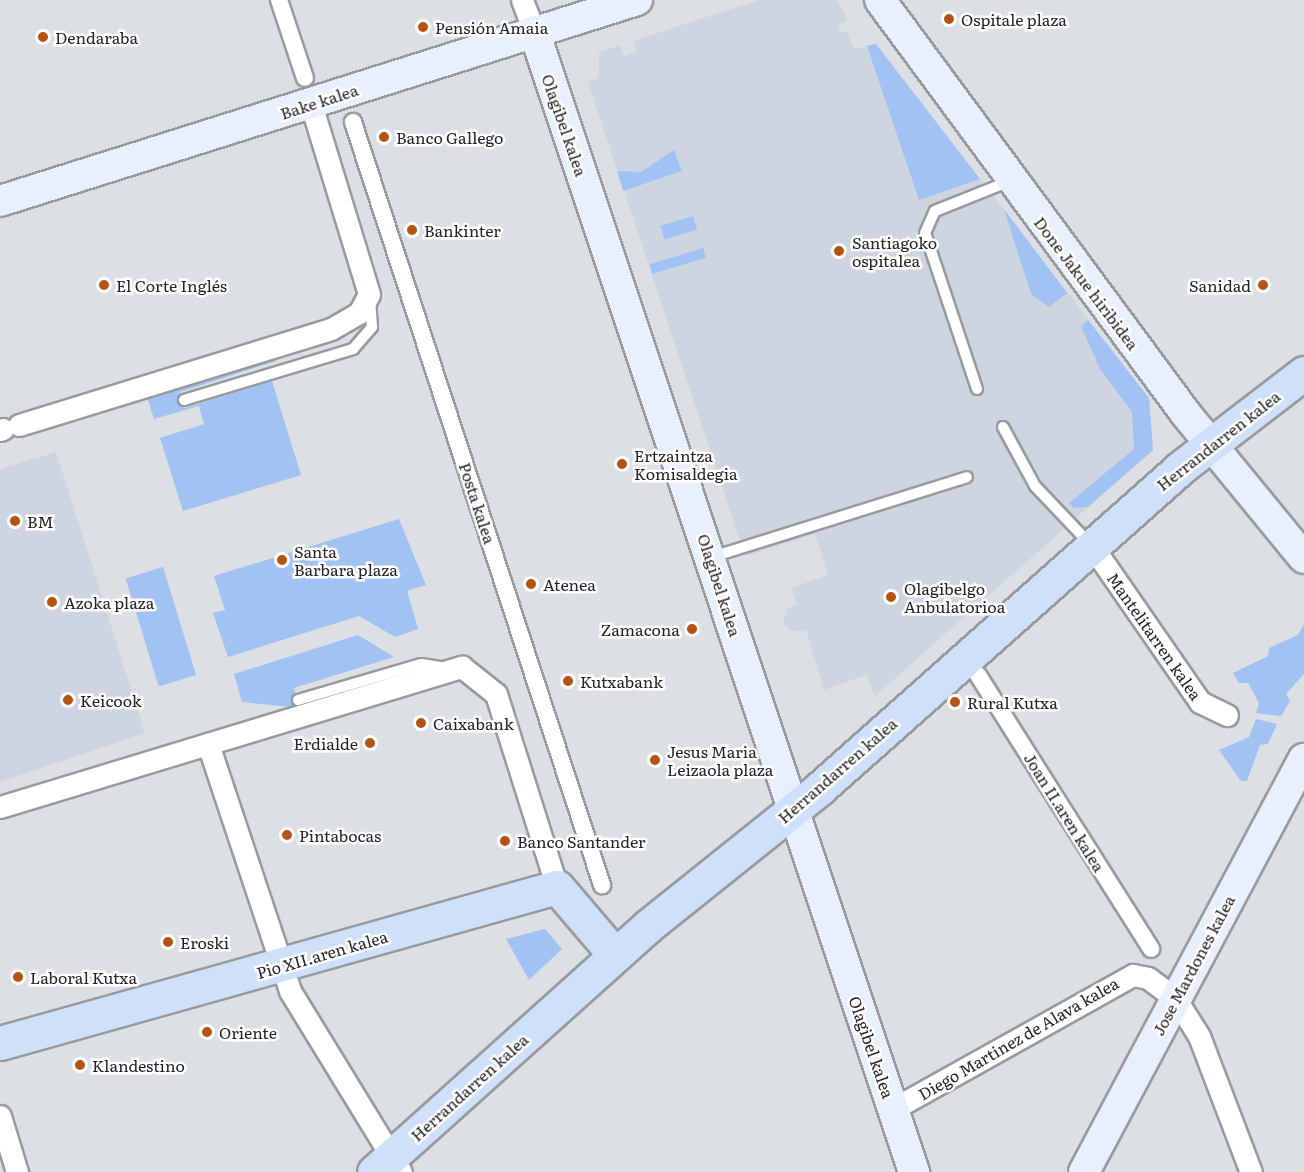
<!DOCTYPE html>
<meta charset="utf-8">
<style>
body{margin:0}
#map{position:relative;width:1304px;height:1172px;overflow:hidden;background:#dcdfe3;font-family:Literata,serif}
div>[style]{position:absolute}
.built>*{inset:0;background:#ced5e0}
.green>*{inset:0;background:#a1c2f2;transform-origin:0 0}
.roads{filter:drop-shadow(2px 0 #989b9e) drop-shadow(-2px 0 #989b9e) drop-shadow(0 2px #989b9e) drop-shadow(0 -2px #989b9e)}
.service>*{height:10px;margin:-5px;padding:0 5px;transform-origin:5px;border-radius:5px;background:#fff}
.pedestrian>*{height:16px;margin:-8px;padding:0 8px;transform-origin:8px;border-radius:8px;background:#fff}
.minor>*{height:21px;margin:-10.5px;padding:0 10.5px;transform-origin:10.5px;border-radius:10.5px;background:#fff}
.secondary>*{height:30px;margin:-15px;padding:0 15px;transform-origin:15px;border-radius:15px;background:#e7f0fc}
.primary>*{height:33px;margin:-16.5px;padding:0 16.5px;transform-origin:16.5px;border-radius:16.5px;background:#cfe0fa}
.dots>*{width:16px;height:16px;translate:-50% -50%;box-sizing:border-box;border:3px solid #fff;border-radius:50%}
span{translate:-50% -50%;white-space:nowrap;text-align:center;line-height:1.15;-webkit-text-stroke:5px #fff;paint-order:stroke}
.poi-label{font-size:16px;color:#232426}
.left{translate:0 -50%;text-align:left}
.right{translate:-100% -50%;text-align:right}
.street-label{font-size:16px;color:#232426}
</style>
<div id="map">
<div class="built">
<div style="clip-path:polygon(759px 0,837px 0,848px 21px,838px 25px,841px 33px,847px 31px,854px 49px,876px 44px,1149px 398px,1153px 450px,875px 696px,866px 675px,824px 690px,806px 630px,791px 631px,783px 624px,787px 609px,797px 605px,791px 588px,828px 575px,815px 534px,745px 556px,588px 82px,599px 78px,599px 52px,620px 45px,624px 56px,636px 52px,633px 41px)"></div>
<div style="clip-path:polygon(56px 452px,145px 733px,0 782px,0 469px)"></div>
</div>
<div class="green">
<div style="clip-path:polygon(876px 44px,980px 179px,919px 200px,867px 46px)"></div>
<div style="clip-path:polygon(674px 150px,682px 171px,623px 191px,617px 171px,641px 172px)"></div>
<div style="clip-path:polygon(1004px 209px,1067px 293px,1049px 307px,1031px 294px)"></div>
<div style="left:693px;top:216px;width:14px;height:34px;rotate:73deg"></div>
<div style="left:703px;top:248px;width:10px;height:56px;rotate:73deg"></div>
<div style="clip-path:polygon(1088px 320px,1149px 398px,1153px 450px,1088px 507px,1074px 508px,1069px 503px,1134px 449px,1132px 412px,1100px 369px,1081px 326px)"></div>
<div style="clip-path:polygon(274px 355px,276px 361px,180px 392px,185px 408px,272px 381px,301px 475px,183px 511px,160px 438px,204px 424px,199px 406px,154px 419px,146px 394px)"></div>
<div style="clip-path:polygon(399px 519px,426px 585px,407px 591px,418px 629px,395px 637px,359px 616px,228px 657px,213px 613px,225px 610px,214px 576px)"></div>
<div style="left:163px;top:567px;width:113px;height:39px;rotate:73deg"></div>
<div style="clip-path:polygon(1304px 624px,1304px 674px,1286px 694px,1290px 701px,1281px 716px,1256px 713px,1259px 703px,1248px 683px,1239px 683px,1233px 673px,1268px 656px,1269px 648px,1298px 635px)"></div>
<div style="clip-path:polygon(358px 635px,394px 657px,294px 688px,300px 708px,242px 702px,234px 674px)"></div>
<div style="clip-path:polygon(1256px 719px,1277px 724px,1268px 744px,1260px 745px,1247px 781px,1241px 781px,1219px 750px,1249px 737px)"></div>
<div style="clip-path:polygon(545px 929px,562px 949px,529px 980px,506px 939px)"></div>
</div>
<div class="roads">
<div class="service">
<div style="left:977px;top:389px;width:164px;rotate:-108.4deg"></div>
<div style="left:925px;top:233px;width:24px;rotate:-66deg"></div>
<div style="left:935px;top:211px;width:81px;rotate:-21.8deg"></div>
<div style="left:184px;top:400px;width:177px;rotate:-16.8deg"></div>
<div style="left:353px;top:349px;width:29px;rotate:-49deg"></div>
<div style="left:372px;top:327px;width:27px;rotate:-94deg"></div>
<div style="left:1003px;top:427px;width:67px;rotate:61.5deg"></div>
<div style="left:1035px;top:486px;width:80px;rotate:46.5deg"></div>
<div style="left:712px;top:557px;width:267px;rotate:-17.4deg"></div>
<div style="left:298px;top:700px;width:128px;rotate:-16.3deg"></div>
<div style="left:421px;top:664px;width:24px;rotate:9deg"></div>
</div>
<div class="pedestrian">
<div style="left:279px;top:0;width:82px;rotate:71.6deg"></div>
<div style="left:353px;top:122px;width:803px;rotate:71.93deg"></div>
<div style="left:978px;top:675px;width:324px;rotate:57.7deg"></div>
</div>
<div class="minor">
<div style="left:522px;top:0;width:33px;rotate:69deg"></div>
<div style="left:19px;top:425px;width:326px;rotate:-17.1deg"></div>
<div style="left:331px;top:329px;width:32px;rotate:-30deg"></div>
<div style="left:359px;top:313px;width:21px;rotate:-62deg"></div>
<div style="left:369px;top:294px;width:199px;rotate:-107deg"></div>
<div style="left:0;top:430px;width:3px;rotate:-18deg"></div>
<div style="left:1092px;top:546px;width:190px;rotate:55.3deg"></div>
<div style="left:1200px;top:702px;width:30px;rotate:26deg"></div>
<div style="left:208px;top:744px;width:260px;rotate:71.6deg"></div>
<div style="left:290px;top:991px;width:212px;rotate:58.5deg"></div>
<div style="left:0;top:807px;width:483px;rotate:-16.9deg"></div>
<div style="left:462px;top:667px;width:43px;rotate:38.5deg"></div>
<div style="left:496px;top:694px;width:202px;rotate:72.5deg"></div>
<div style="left:893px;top:1109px;width:275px;rotate:-29.2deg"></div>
<div style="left:1133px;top:975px;width:15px;rotate:11deg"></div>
<div style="left:1148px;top:978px;width:34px;rotate:37deg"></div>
<div style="left:1175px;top:998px;width:45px;rotate:57.7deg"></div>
<div style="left:1199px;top:1036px;width:146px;rotate:69.1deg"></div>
<div style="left:0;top:1116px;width:59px;rotate:73.1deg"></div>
</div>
<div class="secondary">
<div style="left:880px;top:0;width:515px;rotate:53.53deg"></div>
<div style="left:1186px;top:414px;width:186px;rotate:50.7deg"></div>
<div style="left:534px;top:31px;width:1203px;rotate:71.58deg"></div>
<div style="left:0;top:201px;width:668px;rotate:-17.51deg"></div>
<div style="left:1084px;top:1172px;width:468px;rotate:-62deg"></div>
</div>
<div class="primary">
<div style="left:0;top:1043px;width:578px;rotate:-15.65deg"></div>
<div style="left:557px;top:887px;width:89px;rotate:49.5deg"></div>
<div style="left:374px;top:1172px;width:368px;rotate:-41.9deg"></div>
<div style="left:648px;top:926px;width:221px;rotate:-38.7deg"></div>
<div style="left:820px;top:788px;width:482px;rotate:-41.6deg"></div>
<div style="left:1180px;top:468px;width:156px;rotate:-37.5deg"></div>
</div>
</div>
<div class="dots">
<div style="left:949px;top:19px;background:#b45312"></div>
<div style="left:423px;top:27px;background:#b45312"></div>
<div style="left:43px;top:37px;background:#b45312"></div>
<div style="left:384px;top:137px;background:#b45312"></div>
<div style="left:412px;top:230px;background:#b45312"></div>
<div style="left:839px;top:251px;background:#b45312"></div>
<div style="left:104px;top:285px;background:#b45312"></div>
<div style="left:1263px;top:285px;background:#b45312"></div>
<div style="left:622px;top:464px;background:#b45312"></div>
<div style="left:15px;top:521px;background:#b45312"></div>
<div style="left:282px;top:560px;background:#b45312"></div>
<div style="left:531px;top:584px;background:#b45312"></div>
<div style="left:891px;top:597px;background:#b45312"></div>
<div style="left:52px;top:602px;background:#b45312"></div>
<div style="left:692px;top:629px;background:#b45312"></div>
<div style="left:568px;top:681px;background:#b45312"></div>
<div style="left:68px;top:700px;background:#b45312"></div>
<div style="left:955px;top:702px;background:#b45312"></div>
<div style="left:421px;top:723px;background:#b45312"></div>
<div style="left:370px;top:743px;background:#b45312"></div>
<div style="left:655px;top:760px;background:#b45312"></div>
<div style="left:287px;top:835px;background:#b45312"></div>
<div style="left:505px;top:841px;background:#b45312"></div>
<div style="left:168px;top:942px;background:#b45312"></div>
<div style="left:18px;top:977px;background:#b45312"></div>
<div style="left:207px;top:1032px;background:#b45312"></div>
<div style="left:80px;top:1065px;background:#b45312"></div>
</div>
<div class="poi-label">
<span class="left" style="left:961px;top:19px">Ospitale plaza</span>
<span class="left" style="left:435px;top:27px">Pensión Amaia</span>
<span class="left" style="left:55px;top:37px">Dendaraba</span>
<span class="left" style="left:396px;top:137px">Banco Gallego</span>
<span class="left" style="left:424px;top:230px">Bankinter</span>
<span class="left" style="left:852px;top:251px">Santiagoko<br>ospitalea</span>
<span class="left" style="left:116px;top:285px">El Corte Inglés</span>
<span class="right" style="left:1251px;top:285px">Sanidad</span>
<span class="left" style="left:634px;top:464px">Ertzaintza<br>Komisaldegia</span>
<span class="left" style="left:27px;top:521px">BM</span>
<span class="left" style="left:294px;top:560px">Santa<br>Barbara plaza</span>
<span class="left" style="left:543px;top:584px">Atenea</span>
<span class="left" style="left:904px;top:597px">Olagibelgo<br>Anbulatorioa</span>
<span class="left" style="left:64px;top:602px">Azoka plaza</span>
<span class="right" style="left:680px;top:629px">Zamacona</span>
<span class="left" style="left:580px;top:681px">Kutxabank</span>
<span class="left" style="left:80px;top:700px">Keicook</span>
<span class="left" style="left:967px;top:702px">Rural Kutxa</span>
<span class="left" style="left:433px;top:723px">Caixabank</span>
<span class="right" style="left:358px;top:743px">Erdialde</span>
<span class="left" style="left:667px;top:760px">Jesus Maria<br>Leizaola plaza</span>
<span class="left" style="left:299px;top:835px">Pintabocas</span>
<span class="left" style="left:517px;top:841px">Banco Santander</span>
<span class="left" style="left:180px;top:942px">Eroski</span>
<span class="left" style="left:30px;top:977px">Laboral Kutxa</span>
<span class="left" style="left:219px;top:1032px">Oriente</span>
<span class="left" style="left:92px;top:1065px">Klandestino</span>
</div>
<div class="street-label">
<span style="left:319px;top:101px;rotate:-18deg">Bake kalea</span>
<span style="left:565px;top:125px;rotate:71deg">Olagibel kalea</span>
<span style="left:1087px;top:283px;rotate:53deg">Done Jakue hiribidea</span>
<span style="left:1218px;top:440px;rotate:-38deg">Herrandarren kalea</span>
<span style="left:478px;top:503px;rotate:72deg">Posta kalea</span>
<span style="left:720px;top:585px;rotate:72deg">Olagibel kalea</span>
<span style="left:1155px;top:636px;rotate:55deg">Mantelitarren kalea</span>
<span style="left:837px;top:770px;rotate:-41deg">Herrandarren kalea</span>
<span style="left:1065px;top:812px;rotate:58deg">Joan II.aren kalea</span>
<span style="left:322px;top:954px;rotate:-16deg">Pio XII.aren kalea</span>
<span style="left:1193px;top:965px;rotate:-62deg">Jose Mardones kalea</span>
<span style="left:1018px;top:1038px;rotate:-30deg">Diego Martinez de Alava kalea</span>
<span style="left:872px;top:1047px;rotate:71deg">Olagibel kalea</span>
<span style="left:469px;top:1087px;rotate:-42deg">Herrandarren kalea</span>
</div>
</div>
